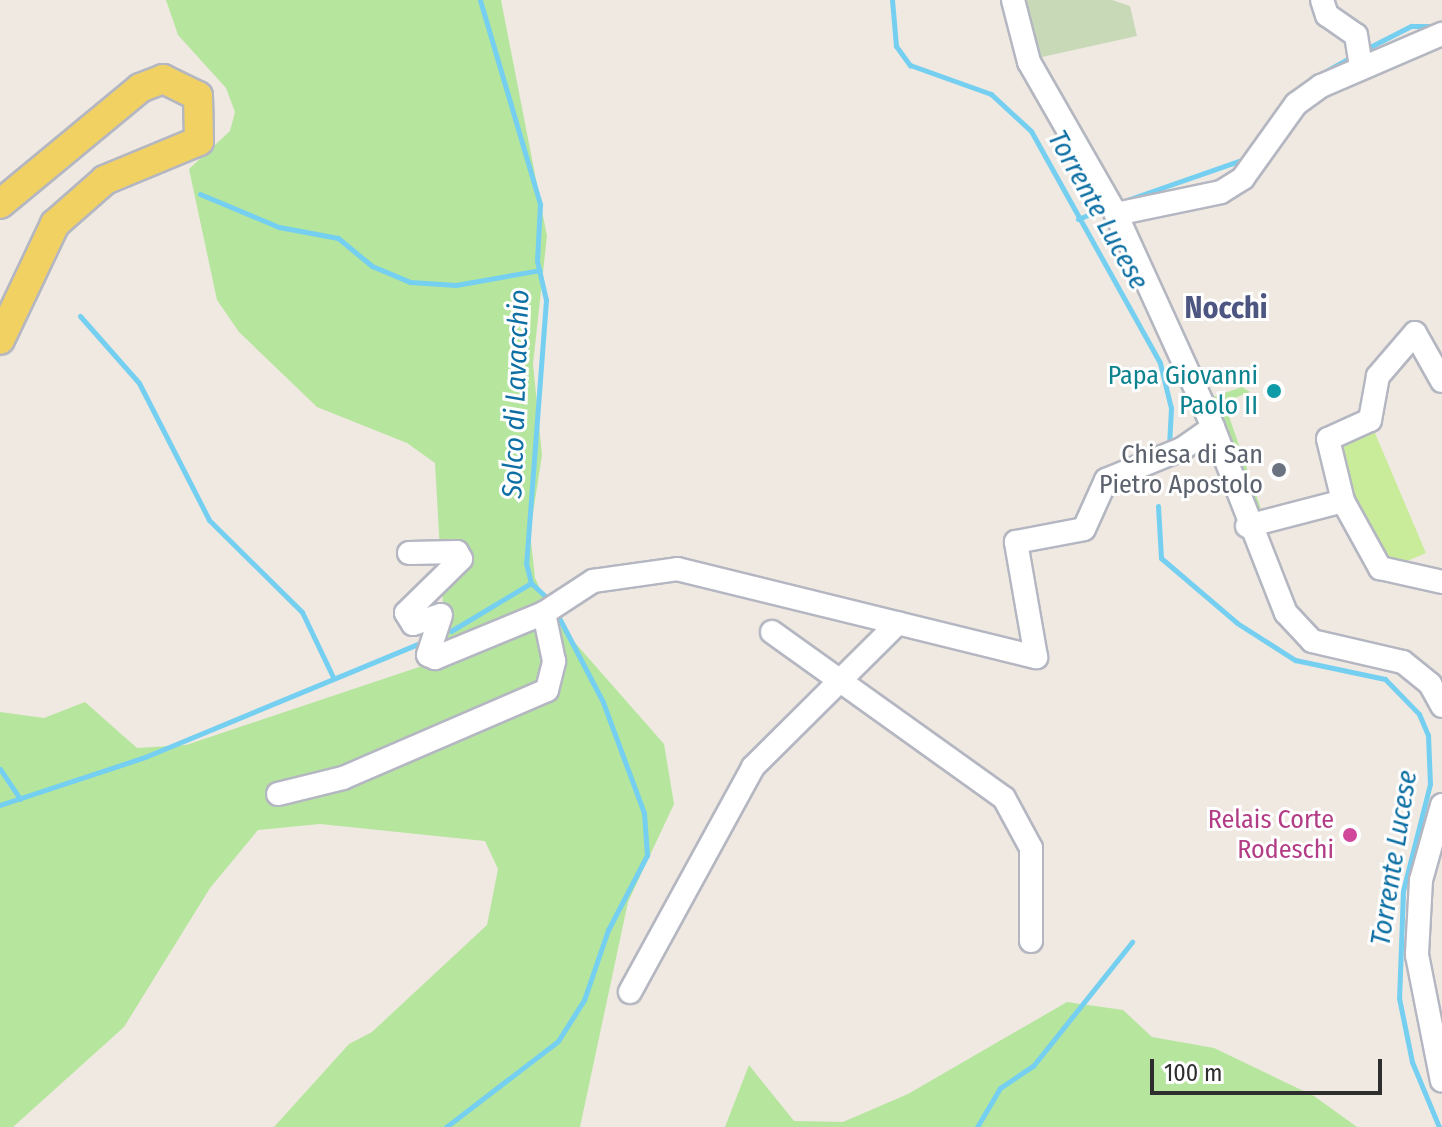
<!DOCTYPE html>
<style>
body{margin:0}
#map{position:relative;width:1442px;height:1127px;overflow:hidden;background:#efe9e1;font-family:"Fira Sans Condensed",sans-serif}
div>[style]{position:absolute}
.green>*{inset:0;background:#b6e59e}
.cemetery>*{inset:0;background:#c8d9b8}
.pitch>*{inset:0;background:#c9ec9a;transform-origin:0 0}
.stream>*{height:5px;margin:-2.5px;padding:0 2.5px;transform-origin:2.5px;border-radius:2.5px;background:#75cff0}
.roads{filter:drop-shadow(2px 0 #b4b7c1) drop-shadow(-2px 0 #b4b7c1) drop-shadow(0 2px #b4b7c1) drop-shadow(0 -2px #b4b7c1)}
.minor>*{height:22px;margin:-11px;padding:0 11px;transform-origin:11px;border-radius:11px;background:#fff}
.major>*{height:28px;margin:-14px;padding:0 14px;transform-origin:14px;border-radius:14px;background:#f2d163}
.dots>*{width:22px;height:22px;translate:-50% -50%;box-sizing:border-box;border:4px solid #fff;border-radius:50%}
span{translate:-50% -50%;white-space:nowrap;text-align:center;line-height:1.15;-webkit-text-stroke:6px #fff;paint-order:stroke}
.culture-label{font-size:26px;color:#0d838f}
.right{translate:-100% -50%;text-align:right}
.worship-label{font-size:26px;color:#5b616d}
.hotel-label{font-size:26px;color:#b23c85}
.water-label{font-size:28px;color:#0d6fa3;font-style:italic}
.quarter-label{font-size:30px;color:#4d5680;font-weight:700}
.scale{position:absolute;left:1150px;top:1059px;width:232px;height:36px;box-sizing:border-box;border:4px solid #2e2e2e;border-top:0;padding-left:10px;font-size:24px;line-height:28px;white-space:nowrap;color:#2e2e2e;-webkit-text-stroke:6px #fff;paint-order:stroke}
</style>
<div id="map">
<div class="green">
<div style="clip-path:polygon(166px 0,501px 0,547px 236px,533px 364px,542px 455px,530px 532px,535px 578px,555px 620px,664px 744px,674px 804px,628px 902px,580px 1127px,274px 1127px,349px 1044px,372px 1032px,487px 925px,498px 869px,485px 841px,320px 824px,258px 830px,210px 888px,124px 1027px,13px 1127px,0 1127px,0 712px,44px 718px,85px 702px,137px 748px,186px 745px,446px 658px,435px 463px,407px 443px,317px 407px,239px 332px,217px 300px,189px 169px,230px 131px,235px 112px,226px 88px,178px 35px)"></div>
<div style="clip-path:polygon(1242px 387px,1250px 392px,1224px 402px,1262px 512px,1257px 514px,1213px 397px)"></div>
<div style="clip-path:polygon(1067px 1002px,1123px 1010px,1152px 1037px,1214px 1048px,1314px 1096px,1357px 1127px,725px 1127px,749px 1065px,794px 1121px,843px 1122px,908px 1094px)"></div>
</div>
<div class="cemetery">
<div style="clip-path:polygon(1024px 0,1112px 0,1130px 6px,1137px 36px,1033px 59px)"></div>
</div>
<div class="pitch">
<div style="left:1372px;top:426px;width:138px;height:43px;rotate:67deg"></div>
</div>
<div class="stream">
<div style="left:480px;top:0;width:213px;rotate:73.6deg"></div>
<div style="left:540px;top:204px;width:57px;rotate:93deg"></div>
<div style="left:537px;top:261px;width:40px;rotate:77deg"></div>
<div style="left:546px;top:300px;width:264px;rotate:94.3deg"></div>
<div style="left:526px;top:563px;width:21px;rotate:76deg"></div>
<div style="left:531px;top:583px;width:22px;rotate:43deg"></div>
<div style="left:892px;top:0;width:46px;rotate:85deg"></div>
<div style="left:896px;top:46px;width:24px;rotate:54deg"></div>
<div style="left:910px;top:65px;width:86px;rotate:19.7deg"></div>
<div style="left:991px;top:94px;width:54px;rotate:42.8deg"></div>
<div style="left:1031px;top:131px;width:265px;rotate:60.9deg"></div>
<div style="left:1160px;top:363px;width:46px;rotate:76.3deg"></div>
<div style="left:1171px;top:408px;width:39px;rotate:93deg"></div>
<div style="left:1366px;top:49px;width:51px;rotate:-27.1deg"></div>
<div style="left:1411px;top:26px;width:30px"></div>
<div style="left:1317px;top:76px;width:41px;rotate:-29.1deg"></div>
<div style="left:1269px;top:123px;width:38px;rotate:-53deg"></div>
<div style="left:200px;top:194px;width:86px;rotate:22.7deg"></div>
<div style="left:279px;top:227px;width:60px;rotate:10.6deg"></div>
<div style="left:338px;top:238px;width:44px;rotate:39.5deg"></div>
<div style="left:372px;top:266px;width:41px;rotate:22.8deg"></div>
<div style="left:410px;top:282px;width:46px;rotate:3.7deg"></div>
<div style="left:456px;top:285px;width:85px;rotate:-10.1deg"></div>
<div style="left:1124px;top:201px;width:125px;rotate:-19.2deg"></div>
<div style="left:1242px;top:160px;width:24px;rotate:-54deg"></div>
<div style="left:1078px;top:219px;width:22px;rotate:-22deg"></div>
<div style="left:80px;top:316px;width:89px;rotate:48.6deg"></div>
<div style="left:139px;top:383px;width:154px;rotate:62.9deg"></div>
<div style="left:209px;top:520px;width:131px;rotate:44.7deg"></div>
<div style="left:302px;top:612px;width:72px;rotate:64.5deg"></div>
<div style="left:1158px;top:506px;width:52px;rotate:86.7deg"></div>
<div style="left:1161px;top:558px;width:100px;rotate:40.5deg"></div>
<div style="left:1237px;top:623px;width:69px;rotate:32.5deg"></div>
<div style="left:1295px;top:660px;width:92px;rotate:11.9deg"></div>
<div style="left:1385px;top:679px;width:49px;rotate:45.8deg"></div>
<div style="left:1419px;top:714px;width:23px;rotate:67deg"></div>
<div style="left:1428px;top:735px;width:49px;rotate:87.7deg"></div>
<div style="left:1430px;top:784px;width:110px;rotate:104.2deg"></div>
<div style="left:1403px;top:891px;width:107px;rotate:92.1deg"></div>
<div style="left:1399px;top:998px;width:65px;rotate:78.5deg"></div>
<div style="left:1412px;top:1062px;width:70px;rotate:67.4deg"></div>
<div style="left:451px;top:631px;width:93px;rotate:-31deg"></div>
<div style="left:0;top:769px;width:36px;rotate:56deg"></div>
<div style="left:0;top:805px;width:153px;rotate:-18.3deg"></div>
<div style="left:145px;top:757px;width:295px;rotate:-22.5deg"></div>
<div style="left:446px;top:1127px;width:141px;rotate:-37.5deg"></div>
<div style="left:558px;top:1041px;width:49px;rotate:-57.6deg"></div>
<div style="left:584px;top:1000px;width:74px;rotate:-71.1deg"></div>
<div style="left:608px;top:930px;width:85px;rotate:-62.5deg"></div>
<div style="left:647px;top:855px;width:42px;rotate:-94.1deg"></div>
<div style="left:644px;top:813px;width:118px;rotate:-110.3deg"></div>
<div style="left:603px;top:702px;width:99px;rotate:-117.6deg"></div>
<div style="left:977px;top:1127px;width:45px;rotate:-59.5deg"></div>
<div style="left:1000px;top:1088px;width:40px;rotate:-34deg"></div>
<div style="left:1033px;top:1066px;width:159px;rotate:-51.4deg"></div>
</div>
<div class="roads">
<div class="minor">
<div style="left:1013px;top:0;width:64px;rotate:75.5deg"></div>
<div style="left:1029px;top:62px;width:175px;rotate:60.2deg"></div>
<div style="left:1116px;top:214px;width:234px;rotate:65.5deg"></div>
<div style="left:1213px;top:427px;width:200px;rotate:68.6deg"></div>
<div style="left:1286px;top:613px;width:38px;rotate:47deg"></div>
<div style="left:1312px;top:641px;width:93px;rotate:13deg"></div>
<div style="left:1403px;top:662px;width:35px;rotate:39deg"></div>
<div style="left:1430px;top:684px;width:25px;rotate:61deg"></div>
<div style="left:1322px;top:0;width:16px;rotate:72deg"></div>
<div style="left:1327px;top:15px;width:35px;rotate:35deg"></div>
<div style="left:1356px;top:35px;width:31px;rotate:81deg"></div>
<div style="left:1116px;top:214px;width:107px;rotate:-11.8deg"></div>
<div style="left:1221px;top:192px;width:26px;rotate:-32deg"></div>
<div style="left:1243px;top:178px;width:91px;rotate:-54.4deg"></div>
<div style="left:1296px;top:104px;width:31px;rotate:-36deg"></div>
<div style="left:1321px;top:86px;width:132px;rotate:-23.3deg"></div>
<div style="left:1442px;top:381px;width:55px;rotate:-119.4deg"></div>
<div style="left:1415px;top:333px;width:57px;rotate:130.7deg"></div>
<div style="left:1378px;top:376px;width:45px;rotate:100.3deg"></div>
<div style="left:1370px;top:420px;width:46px;rotate:155.7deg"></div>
<div style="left:1328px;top:439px;width:64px;rotate:76.4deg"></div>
<div style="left:1343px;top:501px;width:77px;rotate:61.1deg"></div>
<div style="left:1380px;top:568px;width:64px;rotate:12.7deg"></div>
<div style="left:1247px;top:526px;width:99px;rotate:-14.6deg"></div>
<div style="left:409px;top:553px;width:48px;rotate:-1.2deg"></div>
<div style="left:457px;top:552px;width:8px;rotate:60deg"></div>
<div style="left:461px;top:559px;width:77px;rotate:135.5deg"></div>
<div style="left:406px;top:613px;width:13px;rotate:58deg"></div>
<div style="left:413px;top:624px;width:29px;rotate:-18deg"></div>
<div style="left:441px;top:615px;width:42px;rotate:108deg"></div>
<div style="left:428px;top:655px;width:8px;rotate:23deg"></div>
<div style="left:435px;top:658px;width:118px;rotate:-22.4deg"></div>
<div style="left:544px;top:613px;width:59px;rotate:-33.1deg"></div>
<div style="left:593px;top:581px;width:85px;rotate:-8.1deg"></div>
<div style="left:677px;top:569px;width:370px;rotate:13.8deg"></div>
<div style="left:1036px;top:657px;width:117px;rotate:-99.9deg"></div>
<div style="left:1016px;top:542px;width:69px;rotate:-10.8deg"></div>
<div style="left:1084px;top:529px;width:54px;rotate:-65.8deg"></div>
<div style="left:1106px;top:480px;width:82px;rotate:-22.2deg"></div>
<div style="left:1182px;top:449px;width:38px;rotate:-35deg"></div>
<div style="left:772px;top:632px;width:285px;rotate:35.6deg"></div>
<div style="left:1004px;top:798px;width:57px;rotate:61.6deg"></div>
<div style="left:1031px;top:848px;width:93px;rotate:90deg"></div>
<div style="left:278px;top:794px;width:67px;rotate:-13.8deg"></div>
<div style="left:343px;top:778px;width:222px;rotate:-23.3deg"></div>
<div style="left:547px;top:690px;width:30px;rotate:-76deg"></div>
<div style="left:554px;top:661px;width:49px;rotate:-101.8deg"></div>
<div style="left:1442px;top:805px;width:78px;rotate:105.6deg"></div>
<div style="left:1421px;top:880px;width:75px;rotate:93.1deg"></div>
<div style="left:1417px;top:955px;width:128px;rotate:78.8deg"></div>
<div style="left:630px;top:992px;width:256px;rotate:-61.3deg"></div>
<div style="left:753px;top:767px;width:204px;rotate:-44.8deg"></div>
</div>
<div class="major">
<div style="left:0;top:204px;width:182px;rotate:-39.6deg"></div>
<div style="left:140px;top:88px;width:25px;rotate:-21deg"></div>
<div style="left:163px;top:79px;width:39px;rotate:26deg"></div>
<div style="left:198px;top:96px;width:45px;rotate:88.7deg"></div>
<div style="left:199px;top:141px;width:102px;rotate:157.5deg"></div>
<div style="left:105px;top:180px;width:67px;rotate:138.7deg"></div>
<div style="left:55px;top:224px;width:128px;rotate:115.4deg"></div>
</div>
</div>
<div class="dots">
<div style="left:1274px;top:391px;background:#0f9aa8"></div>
<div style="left:1279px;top:470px;background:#6b7280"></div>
<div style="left:1350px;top:835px;background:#d1479c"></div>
</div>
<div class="culture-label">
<span class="right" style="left:1258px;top:391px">Papa Giovanni<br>Paolo II</span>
</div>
<div class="worship-label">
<span class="right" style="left:1263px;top:470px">Chiesa di San<br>Pietro Apostolo</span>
</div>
<div class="hotel-label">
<span class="right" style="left:1334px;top:835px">Relais Corte<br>Rodeschi</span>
</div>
<div class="water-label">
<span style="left:1098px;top:210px;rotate:61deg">Torrente Lucese</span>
<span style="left:516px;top:394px;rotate:-88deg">Solco di Lavacchio</span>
<span style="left:1394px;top:858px;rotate:-81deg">Torrente Lucese</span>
</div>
<div class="quarter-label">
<span style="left:1226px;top:308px">Nocchi</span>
</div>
<div class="scale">100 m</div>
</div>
